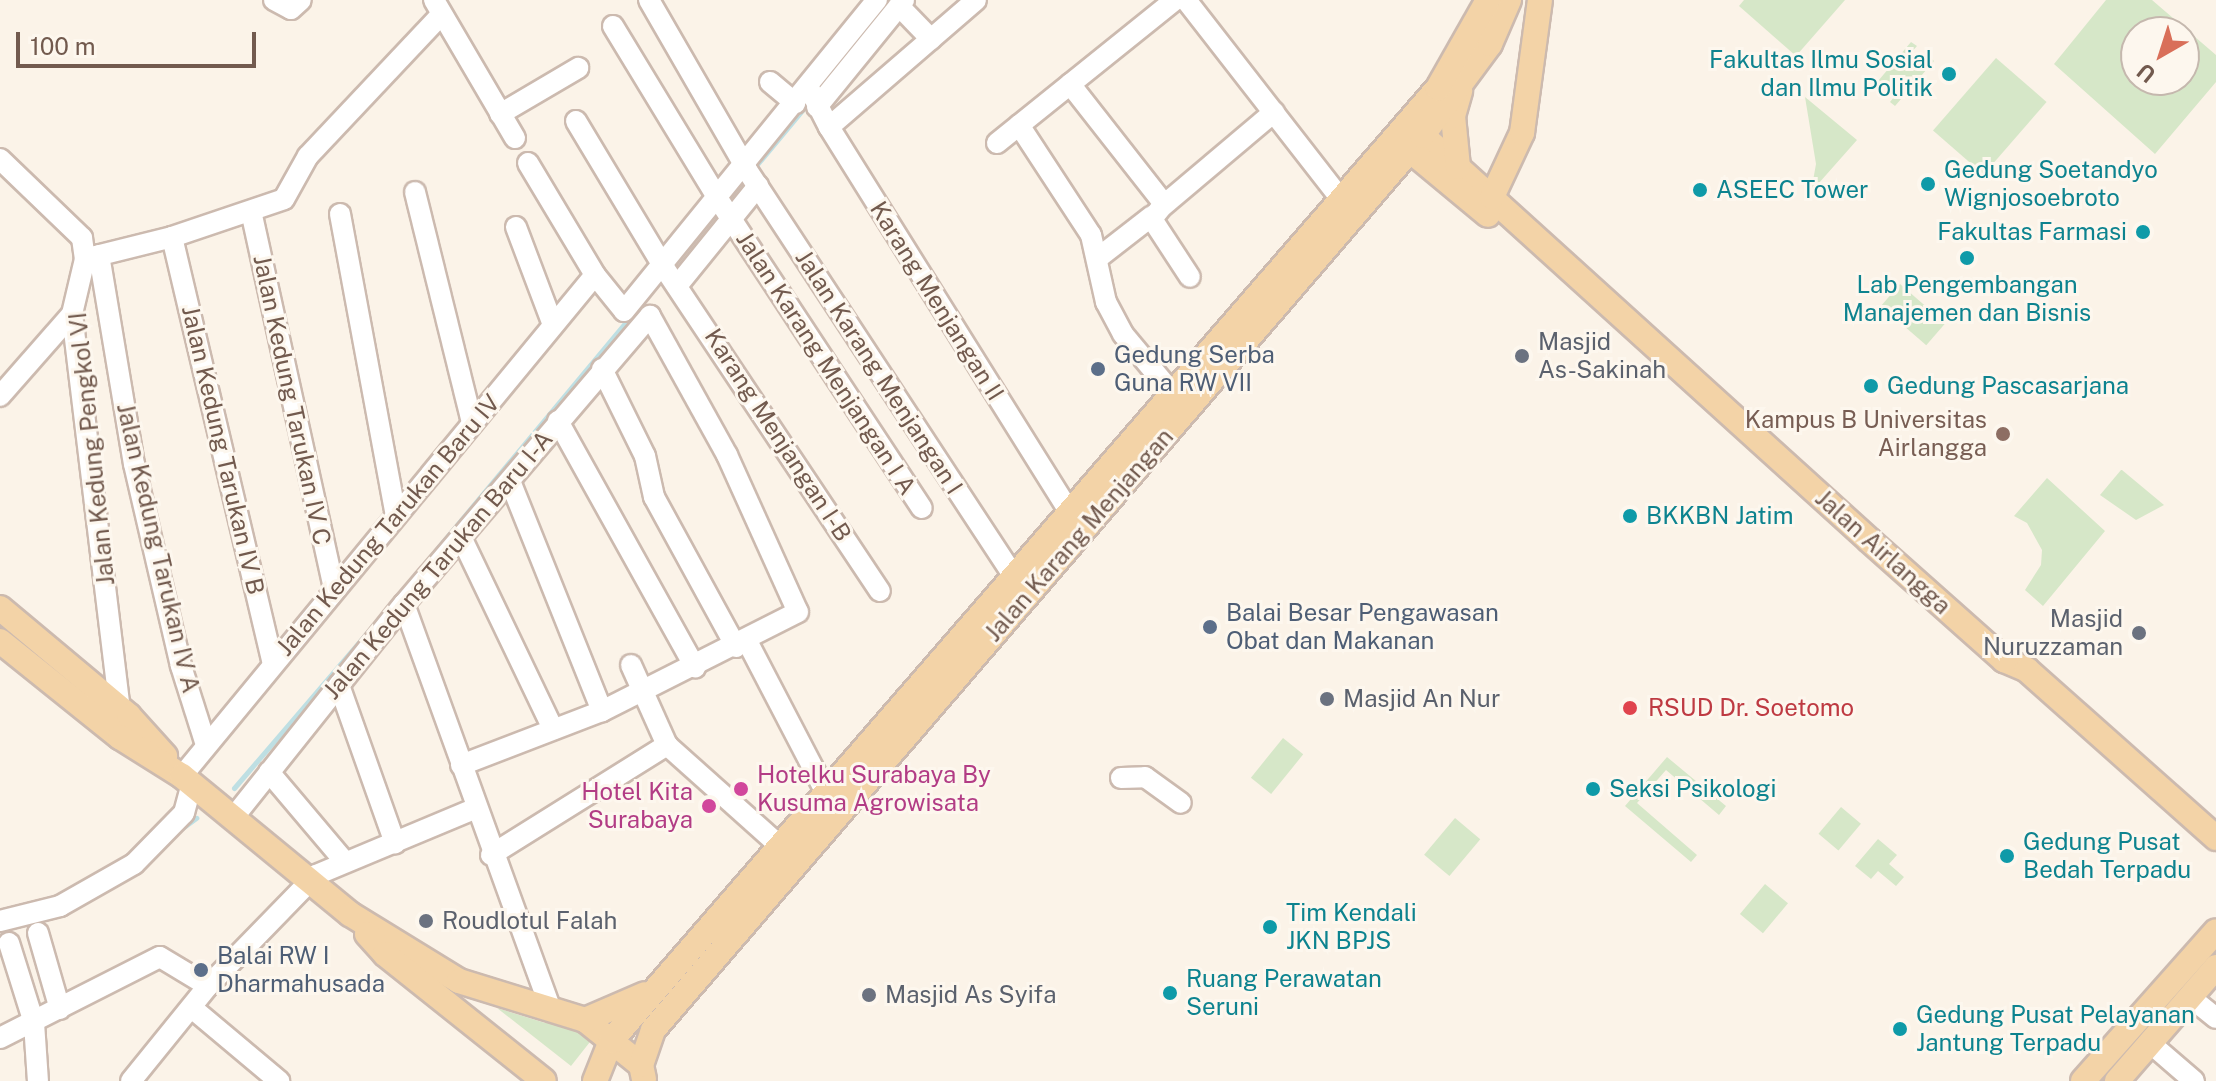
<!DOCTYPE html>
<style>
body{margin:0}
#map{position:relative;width:2216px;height:1081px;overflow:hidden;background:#fbf3e8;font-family:"Public Sans",sans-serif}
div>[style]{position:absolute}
.green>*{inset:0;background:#d6e7c8;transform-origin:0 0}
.stream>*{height:5px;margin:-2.5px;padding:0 2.5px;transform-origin:2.5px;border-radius:2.5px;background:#bedfe3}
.roads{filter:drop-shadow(2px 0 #ccbaaf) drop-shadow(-2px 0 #ccbaaf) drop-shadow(0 2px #ccbaaf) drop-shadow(0 -2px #ccbaaf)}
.minor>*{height:20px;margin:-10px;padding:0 10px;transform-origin:10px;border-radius:10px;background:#fff}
.major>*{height:24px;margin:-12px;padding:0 12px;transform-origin:12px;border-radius:12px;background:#f3d3a7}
.dots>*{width:22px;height:22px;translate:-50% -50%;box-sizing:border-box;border:4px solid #fdf7ee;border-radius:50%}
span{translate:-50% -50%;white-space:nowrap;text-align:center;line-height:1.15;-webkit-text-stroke:6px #fdf7ee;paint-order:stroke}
.culture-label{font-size:24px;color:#0d838f}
.right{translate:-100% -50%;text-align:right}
.left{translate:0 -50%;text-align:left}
.street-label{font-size:24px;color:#725a4e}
.worship-label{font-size:24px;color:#5b616d}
.service-label{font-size:24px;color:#4e5e75}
.education-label{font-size:24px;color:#785e54}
.health-label{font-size:24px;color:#be3a42}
.hotel-label{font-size:24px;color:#b23c85}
.north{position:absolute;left:2120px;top:16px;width:80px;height:80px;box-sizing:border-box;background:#fdf7ee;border:2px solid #c5b8ae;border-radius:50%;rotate:219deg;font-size:22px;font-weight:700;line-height:32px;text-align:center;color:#725a4e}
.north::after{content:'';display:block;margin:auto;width:28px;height:36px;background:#d96f59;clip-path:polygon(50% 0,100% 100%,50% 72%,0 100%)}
.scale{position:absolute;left:16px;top:32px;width:240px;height:36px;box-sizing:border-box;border:4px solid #725a4e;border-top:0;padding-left:10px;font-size:24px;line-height:28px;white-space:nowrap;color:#725a4e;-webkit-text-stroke:6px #fdf7ee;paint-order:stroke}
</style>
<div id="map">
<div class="green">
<div style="clip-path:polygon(1744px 0,1845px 0,1796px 56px,1739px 6px)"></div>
<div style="clip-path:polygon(evenodd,2106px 0,2152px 0,2216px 55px,2216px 82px,2155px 154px,2054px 64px,2106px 0,2136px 32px,2184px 32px,2184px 80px,2136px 80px,2136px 32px)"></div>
<div style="clip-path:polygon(1911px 42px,1917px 46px,1908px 56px,1921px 67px,1930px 57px,1934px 61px,1895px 106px,1890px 102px,1898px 92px,1887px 82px,1878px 91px,1873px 87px)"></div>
<div style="left:1996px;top:58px;width:67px;height:96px;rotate:41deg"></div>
<div style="clip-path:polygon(1805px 97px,1857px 140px,1811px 192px,1816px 164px)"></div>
<div style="left:1900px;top:284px;width:60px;height:29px;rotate:41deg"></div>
<div style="clip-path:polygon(2121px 470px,2122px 470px,2164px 505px,2136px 520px,2100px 495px)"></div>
<div style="clip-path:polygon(2047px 478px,2105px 531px,2043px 606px,2025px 590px,2041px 565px,2042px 550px,2027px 523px,2014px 516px)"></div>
<div style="left:1283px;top:738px;width:26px;height:51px;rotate:39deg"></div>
<div style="clip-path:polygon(1667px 757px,1726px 806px,1719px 815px,1666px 770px,1637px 803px,1697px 855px,1691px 862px,1625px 806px)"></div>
<div style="left:1841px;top:807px;width:26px;height:35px;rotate:40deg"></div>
<div style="left:1455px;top:818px;width:33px;height:48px;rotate:40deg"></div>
<div style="clip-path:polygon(1878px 839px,1897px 855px,1889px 864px,1904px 877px,1896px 886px,1878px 871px,1871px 879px,1855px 866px)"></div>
<div style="left:1765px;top:884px;width:30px;height:39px;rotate:40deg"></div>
<div style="clip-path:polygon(497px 1008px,545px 1023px,584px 1023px,597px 1033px,571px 1066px)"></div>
</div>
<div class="stream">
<div style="left:754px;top:168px;width:86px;rotate:-50.2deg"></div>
<div style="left:726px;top:202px;width:30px;rotate:-50deg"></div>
<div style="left:401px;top:592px;width:358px;rotate:-50.2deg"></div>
<div style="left:234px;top:788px;width:248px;rotate:-49.4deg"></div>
<div style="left:181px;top:829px;width:19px;rotate:-36deg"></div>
</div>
<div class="roads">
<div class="minor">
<div style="left:274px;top:0;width:19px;rotate:28deg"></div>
<div style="left:291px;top:9px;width:13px;rotate:-42deg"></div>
<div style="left:434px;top:0;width:160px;rotate:59.6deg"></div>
<div style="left:649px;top:0;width:196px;rotate:60deg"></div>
<div style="left:747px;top:170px;width:486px;rotate:56.7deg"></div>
<div style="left:1186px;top:0;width:252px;rotate:52.1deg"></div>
<div style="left:899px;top:6px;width:46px;rotate:45.9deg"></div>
<div style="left:613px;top:26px;width:202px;rotate:58.7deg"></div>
<div style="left:718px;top:199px;width:370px;rotate:56.6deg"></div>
<div style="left:770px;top:82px;width:33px;rotate:40deg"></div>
<div style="left:1070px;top:84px;width:152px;rotate:51.9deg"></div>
<div style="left:1164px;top:204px;width:19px;rotate:129deg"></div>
<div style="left:1152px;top:219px;width:69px;rotate:56.8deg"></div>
<div style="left:808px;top:86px;width:46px;rotate:62.9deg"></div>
<div style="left:829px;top:127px;width:453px;rotate:58deg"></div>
<div style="left:817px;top:107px;width:138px;rotate:-50.9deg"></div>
<div style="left:500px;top:114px;width:91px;rotate:-30.5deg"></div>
<div style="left:576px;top:121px;width:173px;rotate:59deg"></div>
<div style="left:665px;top:269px;width:387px;rotate:56.3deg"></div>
<div style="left:1019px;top:125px;width:131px;rotate:56.8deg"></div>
<div style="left:1091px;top:235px;width:69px;rotate:77.4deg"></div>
<div style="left:1106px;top:302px;width:36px;rotate:62deg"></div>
<div style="left:1123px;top:334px;width:80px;rotate:50.1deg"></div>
<div style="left:829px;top:127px;width:194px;rotate:-40.8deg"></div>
<div style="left:997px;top:143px;width:228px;rotate:-38.8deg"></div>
<div style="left:0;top:159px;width:114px;rotate:43.9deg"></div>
<div style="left:82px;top:238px;width:21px;rotate:82deg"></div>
<div style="left:85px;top:259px;width:57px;rotate:103.3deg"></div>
<div style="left:72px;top:314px;width:397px;rotate:83.1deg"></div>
<div style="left:528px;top:163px;width:131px;rotate:59.1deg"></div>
<div style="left:595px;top:275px;width:46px;rotate:51.1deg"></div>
<div style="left:624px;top:311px;width:401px;rotate:-50.9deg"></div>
<div style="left:415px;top:192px;width:238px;rotate:76.1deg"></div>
<div style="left:1164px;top:205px;width:144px;rotate:-40.2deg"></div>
<div style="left:251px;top:211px;width:387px;rotate:77.6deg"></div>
<div style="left:340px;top:214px;width:307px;rotate:79.5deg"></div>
<div style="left:516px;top:227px;width:105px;rotate:69.3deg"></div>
<div style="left:172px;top:237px;width:439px;rotate:76.7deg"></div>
<div style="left:99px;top:255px;width:212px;rotate:80.5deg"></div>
<div style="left:134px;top:464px;width:207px;rotate:76.9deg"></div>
<div style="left:181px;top:666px;width:83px;rotate:72.4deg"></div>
<div style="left:88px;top:258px;width:87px;rotate:-14deg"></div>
<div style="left:172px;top:237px;width:118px;rotate:-18.7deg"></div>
<div style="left:284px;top:199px;width:49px;rotate:-60.8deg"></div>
<div style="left:308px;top:156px;width:194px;rotate:-46.7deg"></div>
<div style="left:1098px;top:258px;width:68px;rotate:-37.9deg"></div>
<div style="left:677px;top:286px;width:129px;rotate:-51deg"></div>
<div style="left:602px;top:369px;width:97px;rotate:63.7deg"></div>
<div style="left:645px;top:456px;width:42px;rotate:77.6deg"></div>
<div style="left:654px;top:497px;width:171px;rotate:61.3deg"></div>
<div style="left:0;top:396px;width:109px;rotate:-48.7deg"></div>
<div style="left:558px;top:421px;width:282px;rotate:60.9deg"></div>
<div style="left:510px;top:481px;width:248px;rotate:68.2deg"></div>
<div style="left:462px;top:539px;width:211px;rotate:64.4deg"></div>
<div style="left:404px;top:604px;width:432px;rotate:70.1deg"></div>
<div style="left:747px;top:641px;width:171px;rotate:62.5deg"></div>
<div style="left:631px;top:665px;width:88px;rotate:65.8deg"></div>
<div style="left:667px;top:745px;width:152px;rotate:41.8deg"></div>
<div style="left:339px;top:685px;width:168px;rotate:70.5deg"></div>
<div style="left:269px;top:772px;width:118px;rotate:49.8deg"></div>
<div style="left:182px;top:776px;width:649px;rotate:-50.5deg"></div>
<div style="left:1121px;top:778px;width:24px;rotate:-2deg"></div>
<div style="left:1145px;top:777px;width:44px;rotate:35.8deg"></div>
<div style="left:233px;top:818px;width:274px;rotate:-51.4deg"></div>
<div style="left:404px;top:604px;width:379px;rotate:-49.5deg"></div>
<div style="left:650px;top:316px;width:159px;rotate:61deg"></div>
<div style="left:727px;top:455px;width:172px;rotate:65.7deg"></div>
<div style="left:798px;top:612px;width:220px;rotate:153.2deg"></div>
<div style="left:602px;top:711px;width:151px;rotate:159deg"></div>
<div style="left:491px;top:855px;width:208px;rotate:-32deg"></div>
<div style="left:0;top:921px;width:62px;rotate:-14deg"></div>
<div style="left:60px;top:906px;width:85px;rotate:-29.6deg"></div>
<div style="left:134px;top:864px;width:71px;rotate:-45.6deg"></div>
<div style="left:184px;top:813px;width:30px;rotate:-75deg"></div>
<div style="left:38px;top:933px;width:79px;rotate:73.9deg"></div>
<div style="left:9px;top:943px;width:84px;rotate:72.6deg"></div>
<div style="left:34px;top:1023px;width:58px;rotate:86.1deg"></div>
<div style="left:2190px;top:997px;width:33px;rotate:39deg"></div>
<div style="left:192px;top:1008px;width:114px;rotate:40deg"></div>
<div style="left:0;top:1038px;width:179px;rotate:-26.9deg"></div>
<div style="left:160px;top:957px;width:56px;rotate:31.1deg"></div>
<div style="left:2150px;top:1043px;width:58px;rotate:40.8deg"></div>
<div style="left:131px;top:1081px;width:122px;rotate:-51deg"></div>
<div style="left:208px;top:986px;width:155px;rotate:-45.8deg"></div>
<div style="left:316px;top:875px;width:171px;rotate:-22.7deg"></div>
</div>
<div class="major">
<div style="left:1412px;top:126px;width:617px;rotate:42.17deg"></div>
<div style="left:1869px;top:540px;width:181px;rotate:41.6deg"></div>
<div style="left:2004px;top:660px;width:25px;rotate:23deg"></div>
<div style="left:2027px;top:670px;width:253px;rotate:41.6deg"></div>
<div style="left:1400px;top:142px;width:114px;rotate:39.7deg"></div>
<div style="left:1458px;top:167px;width:51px;rotate:-95.6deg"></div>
<div style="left:1453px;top:116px;width:26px;rotate:-74deg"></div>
<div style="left:1492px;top:197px;width:71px;rotate:-64.9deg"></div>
<div style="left:1522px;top:133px;width:134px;rotate:-82.3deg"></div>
<div style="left:0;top:608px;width:168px;rotate:39.9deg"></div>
<div style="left:129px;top:716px;width:54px;rotate:48deg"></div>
<div style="left:0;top:641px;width:154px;rotate:38.7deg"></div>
<div style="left:120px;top:737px;width:73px;rotate:32.2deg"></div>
<div style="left:182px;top:776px;width:217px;rotate:39.4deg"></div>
<div style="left:350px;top:914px;width:128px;rotate:31.6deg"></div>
<div style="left:459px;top:981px;width:132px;rotate:17.2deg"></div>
<div style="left:585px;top:1020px;width:72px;rotate:38.8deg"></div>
<div style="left:641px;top:1065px;width:14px;rotate:78deg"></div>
<div style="left:367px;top:934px;width:27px;rotate:48deg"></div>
<div style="left:385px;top:954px;width:203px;rotate:38.6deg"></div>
<div style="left:585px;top:1020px;width:65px;rotate:-23.4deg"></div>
<div style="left:641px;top:1065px;width:37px;rotate:-71deg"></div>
<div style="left:653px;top:1030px;width:1179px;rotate:-49.3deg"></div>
<div style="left:1422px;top:136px;width:114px;rotate:-53.5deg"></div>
<div style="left:1490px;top:44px;width:48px;rotate:-66.6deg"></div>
<div style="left:595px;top:1081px;width:43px;rotate:-68.2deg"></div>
<div style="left:611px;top:1041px;width:1262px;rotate:-49.05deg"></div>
<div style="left:1438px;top:88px;width:101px;rotate:-60.4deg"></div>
<div style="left:2083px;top:1081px;width:200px;rotate:-48.4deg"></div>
<div style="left:2117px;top:1081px;width:151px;rotate:-49deg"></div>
</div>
</div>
<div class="dots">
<div style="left:1949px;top:74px;background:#0f9aa8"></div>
<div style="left:1928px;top:184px;background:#0f9aa8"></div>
<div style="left:1700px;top:190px;background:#0f9aa8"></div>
<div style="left:2143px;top:232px;background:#0f9aa8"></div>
<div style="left:1967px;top:258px;background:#0f9aa8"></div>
<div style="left:1522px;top:356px;background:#6b7280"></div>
<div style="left:1098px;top:369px;background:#5c6f8a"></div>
<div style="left:1871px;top:386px;background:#0f9aa8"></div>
<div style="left:2003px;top:434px;background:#8d6e63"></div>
<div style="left:1630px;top:516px;background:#0f9aa8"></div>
<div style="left:1210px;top:627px;background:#5c6f8a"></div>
<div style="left:2139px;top:633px;background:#6b7280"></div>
<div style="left:1327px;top:699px;background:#6b7280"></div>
<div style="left:1630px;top:708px;background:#e0444e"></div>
<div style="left:741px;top:789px;background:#d1479c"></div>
<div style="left:1593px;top:789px;background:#0f9aa8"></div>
<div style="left:709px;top:806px;background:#d1479c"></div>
<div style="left:2007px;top:856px;background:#0f9aa8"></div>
<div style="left:426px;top:921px;background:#6b7280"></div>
<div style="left:1270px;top:927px;background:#0f9aa8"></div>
<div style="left:201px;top:970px;background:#5c6f8a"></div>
<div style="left:1170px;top:993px;background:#0f9aa8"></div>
<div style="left:869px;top:995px;background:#6b7280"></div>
<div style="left:1900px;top:1029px;background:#0f9aa8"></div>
</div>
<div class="culture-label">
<span class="right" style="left:1933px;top:74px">Fakultas Ilmu Sosial<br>dan Ilmu Politik</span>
<span class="left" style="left:1944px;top:184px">Gedung Soetandyo<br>Wignjosoebroto</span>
<span class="left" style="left:1716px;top:190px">ASEEC Tower</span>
<span class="right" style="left:2127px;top:232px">Fakultas Farmasi</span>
<span style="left:1967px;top:299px">Lab Pengembangan<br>Manajemen dan Bisnis</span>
<span class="left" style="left:1887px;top:386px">Gedung Pascasarjana</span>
<span class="left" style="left:1646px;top:516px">BKKBN Jatim</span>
<span class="left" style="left:1609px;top:789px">Seksi Psikologi</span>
<span class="left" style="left:2023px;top:856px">Gedung Pusat<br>Bedah Terpadu</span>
<span class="left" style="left:1286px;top:927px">Tim Kendali<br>JKN BPJS</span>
<span class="left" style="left:1186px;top:993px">Ruang Perawatan<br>Seruni</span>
<span class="left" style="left:1916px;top:1029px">Gedung Pusat Pelayanan<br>Jantung Terpadu</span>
</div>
<div class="street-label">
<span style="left:937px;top:301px;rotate:58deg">Karang Menjangan II</span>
<span style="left:826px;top:363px;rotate:57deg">Jalan Karang Menjangan I A</span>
<span style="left:879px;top:372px;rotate:57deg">Jalan Karang Menjangan I</span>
<span style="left:292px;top:400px;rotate:78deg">Jalan Kedung Tarukan IV C</span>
<span style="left:778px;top:435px;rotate:57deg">Karang Menjangan I-B</span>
<span style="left:92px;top:449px;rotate:-96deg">Jalan Kedung Pengkol VI</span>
<span style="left:223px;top:450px;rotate:77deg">Jalan Kedung Tarukan IV B</span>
<span style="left:388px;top:525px;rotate:-50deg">Jalan Kedung Tarukan Baru IV</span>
<span style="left:1079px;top:535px;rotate:-49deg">Jalan Karang Menjangan</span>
<span style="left:158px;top:548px;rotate:77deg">Jalan Kedung Tarukan IV A</span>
<span style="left:1883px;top:552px;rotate:42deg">Jalan Airlangga</span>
<span style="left:438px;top:565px;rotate:-50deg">Jalan Kedung Tarukan Baru I-A</span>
</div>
<div class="worship-label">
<span class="left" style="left:1538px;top:356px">Masjid<br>As-Sakinah</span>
<span class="right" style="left:2123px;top:633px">Masjid<br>Nuruzzaman</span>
<span class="left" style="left:1343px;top:699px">Masjid An Nur</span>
<span class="left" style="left:442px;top:921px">Roudlotul Falah</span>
<span class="left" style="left:885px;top:995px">Masjid As Syifa</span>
</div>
<div class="service-label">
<span class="left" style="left:1114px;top:369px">Gedung Serba<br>Guna RW VII</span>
<span class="left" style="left:1226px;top:627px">Balai Besar Pengawasan<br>Obat dan Makanan</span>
<span class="left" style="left:217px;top:970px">Balai RW I<br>Dharmahusada</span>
</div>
<div class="education-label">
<span class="right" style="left:1987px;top:434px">Kampus B Universitas<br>Airlangga</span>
</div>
<div class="health-label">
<span class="left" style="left:1648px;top:708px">RSUD Dr. Soetomo</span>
</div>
<div class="hotel-label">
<span class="left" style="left:757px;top:789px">Hotelku Surabaya By<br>Kusuma Agrowisata</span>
<span class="right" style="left:693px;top:806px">Hotel Kita<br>Surabaya</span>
</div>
<div class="north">U</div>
<div class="scale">100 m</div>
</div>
